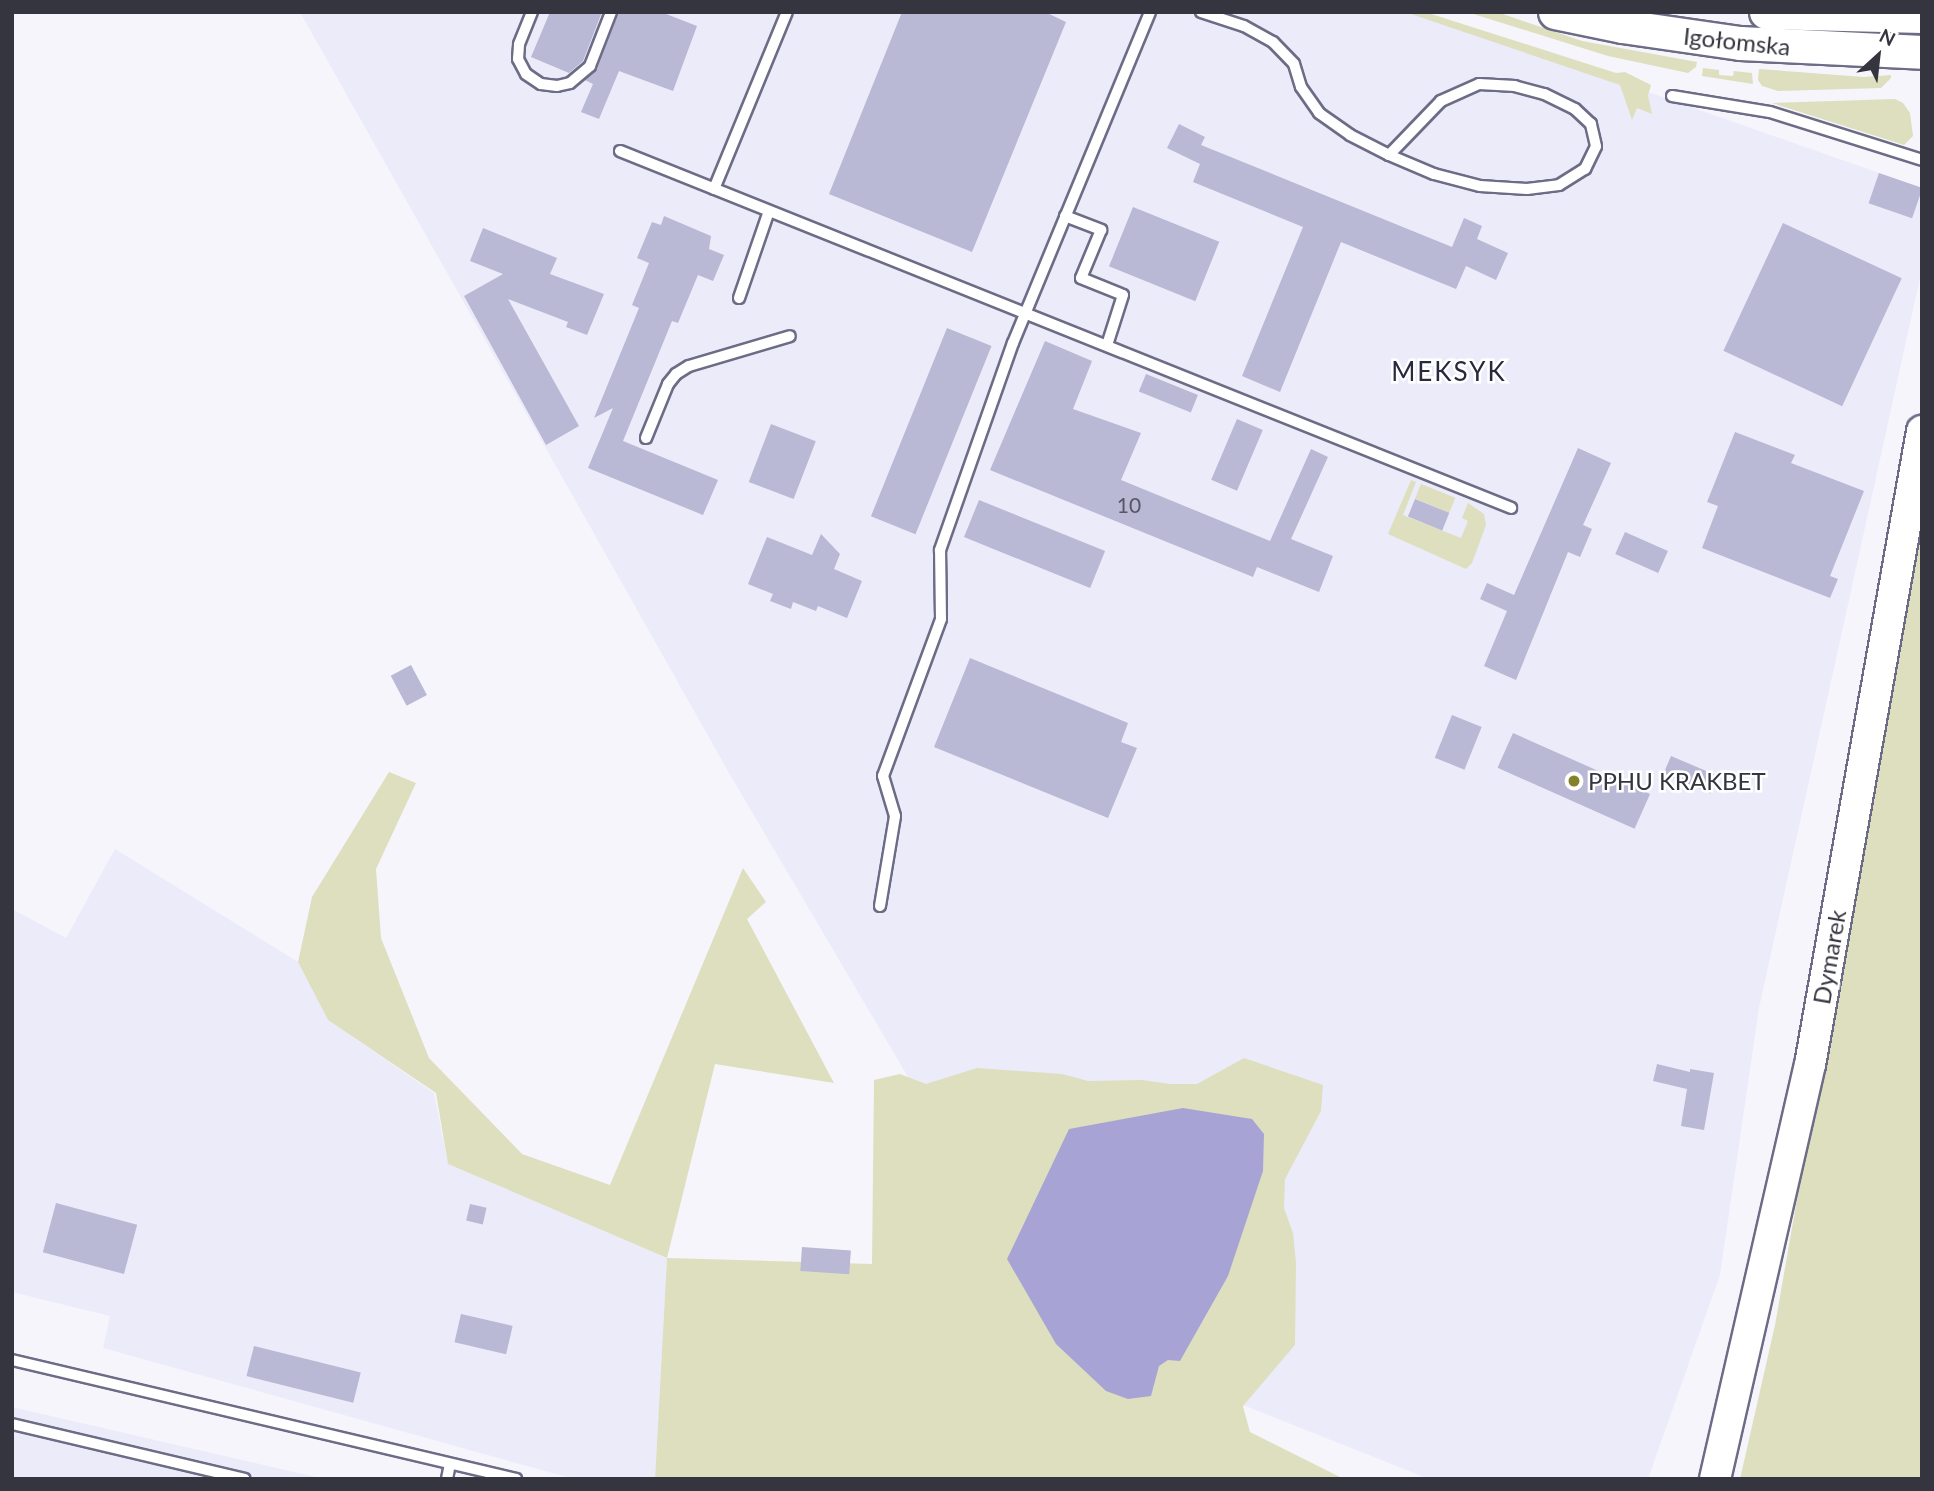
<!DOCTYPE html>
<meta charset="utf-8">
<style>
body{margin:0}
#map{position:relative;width:1934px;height:1491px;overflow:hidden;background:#f6f5fc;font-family:Lato,sans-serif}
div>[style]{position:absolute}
.built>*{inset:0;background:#ecebfa}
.green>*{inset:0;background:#dedfbf;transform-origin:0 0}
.water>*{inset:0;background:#a7a4d5}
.building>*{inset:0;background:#b9b8d5;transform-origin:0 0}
.roads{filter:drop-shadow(2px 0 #6d6c86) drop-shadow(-2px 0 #6d6c86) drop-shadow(0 2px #6d6c86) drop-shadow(0 -2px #6d6c86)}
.lane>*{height:10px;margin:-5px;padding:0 5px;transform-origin:5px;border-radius:5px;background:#fff}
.secondary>*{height:30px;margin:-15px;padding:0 15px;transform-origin:15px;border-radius:15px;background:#fff}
.primary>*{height:33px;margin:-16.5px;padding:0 16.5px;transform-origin:16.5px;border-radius:16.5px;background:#fff}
.dots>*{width:19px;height:19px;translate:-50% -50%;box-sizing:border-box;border:4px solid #fff;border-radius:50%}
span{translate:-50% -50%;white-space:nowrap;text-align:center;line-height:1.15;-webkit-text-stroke:5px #fff;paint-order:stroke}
.number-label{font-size:21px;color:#565665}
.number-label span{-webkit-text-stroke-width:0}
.street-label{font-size:24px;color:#353540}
.poi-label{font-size:24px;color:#353540}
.left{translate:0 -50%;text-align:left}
.neighbourhood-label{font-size:26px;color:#2a283e;letter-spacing:2px}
.frame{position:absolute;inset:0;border:14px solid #353540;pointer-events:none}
.north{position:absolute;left:1843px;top:21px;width:70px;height:70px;-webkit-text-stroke:5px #fff;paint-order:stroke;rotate:27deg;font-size:19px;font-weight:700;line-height:28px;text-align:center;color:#353540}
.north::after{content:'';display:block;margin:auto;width:24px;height:32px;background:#353540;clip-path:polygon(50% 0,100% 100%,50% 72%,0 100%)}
</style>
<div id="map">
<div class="built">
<div style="clip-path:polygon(300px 12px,1420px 12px,1922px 188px,1922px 269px,1759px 1008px,1720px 1275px,1648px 1479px,1429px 1479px,1243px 1405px,1064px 1342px,729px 773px)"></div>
<div style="clip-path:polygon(115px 849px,298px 962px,328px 1020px,434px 1093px,448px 1164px,667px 1258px,655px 1479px,574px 1479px,103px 1348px,110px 1316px,12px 1292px,12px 909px,66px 938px)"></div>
<div style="clip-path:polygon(12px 1407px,325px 1479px,12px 1479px)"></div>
</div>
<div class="green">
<div style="clip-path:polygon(1405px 12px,1425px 12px,1616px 73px,1625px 72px,1651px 85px,1648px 95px,1652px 114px,1637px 108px,1632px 120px,1620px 85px)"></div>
<div style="clip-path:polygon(1467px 12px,1497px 12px,1582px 41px,1697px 62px,1696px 67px,1688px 73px,1608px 56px)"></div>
<div style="clip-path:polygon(1703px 68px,1719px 70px,1719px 75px,1733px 76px,1734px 71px,1752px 73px,1753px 84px,1702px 76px)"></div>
<div style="clip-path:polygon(1759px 69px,1864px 77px,1891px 75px,1891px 78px,1881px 88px,1778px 91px,1762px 86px,1758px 80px)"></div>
<div style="clip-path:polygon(1895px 99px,1903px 103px,1910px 113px,1913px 136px,1904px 145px,1772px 103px)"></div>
<div style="clip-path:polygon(1411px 480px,1416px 482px,1403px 515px,1461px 538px,1468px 521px,1462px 518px,1468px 503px,1484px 514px,1486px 525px,1472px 563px,1466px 569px,1388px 534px)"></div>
<div style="left:1421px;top:484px;width:37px;height:16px;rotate:22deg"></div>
<div style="clip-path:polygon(1922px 485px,1922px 1479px,1740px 1479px,1775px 1325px)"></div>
<div style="clip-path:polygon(389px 772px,416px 783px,376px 869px,381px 938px,429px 1058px,522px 1154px,610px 1185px,743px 868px,766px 902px,747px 919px,834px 1083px,715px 1064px,667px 1258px,872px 1264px,874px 1080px,900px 1074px,926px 1084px,977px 1068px,1062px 1074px,1088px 1081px,1142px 1080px,1170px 1084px,1197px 1084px,1244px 1058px,1323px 1085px,1321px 1111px,1285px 1179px,1284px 1208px,1293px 1233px,1296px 1263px,1295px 1345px,1243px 1406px,1250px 1432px,1344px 1479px,655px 1479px,667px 1258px,448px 1164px,436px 1093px,328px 1020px,298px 962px,312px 897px)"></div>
</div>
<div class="water">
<div style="clip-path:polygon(1183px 1108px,1252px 1119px,1264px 1134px,1263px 1171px,1228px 1276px,1180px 1361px,1168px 1360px,1159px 1366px,1151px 1396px,1128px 1399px,1106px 1391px,1056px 1344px,1007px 1259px,1069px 1129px)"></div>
</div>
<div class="building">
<div style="clip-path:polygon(550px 12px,602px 12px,583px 61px,569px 73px,531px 57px)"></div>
<div style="clip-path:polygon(619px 12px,661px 12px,697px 26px,673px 91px,619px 71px,599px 119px,581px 112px,593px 84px,585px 80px,597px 69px)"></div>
<div style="clip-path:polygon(902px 12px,1045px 12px,1066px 22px,972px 252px,829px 194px)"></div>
<div style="clip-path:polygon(1179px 124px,1205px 137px,1201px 145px,1452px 247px,1464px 218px,1482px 226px,1477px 239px,1508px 253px,1496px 280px,1466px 266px,1456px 289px,1341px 242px,1280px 392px,1242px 376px,1303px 227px,1193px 182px,1200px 164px,1167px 148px)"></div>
<div style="left:1879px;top:173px;width:46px;height:32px;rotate:19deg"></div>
<div style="left:1133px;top:207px;width:93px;height:64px;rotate:22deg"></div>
<div style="clip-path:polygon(664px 216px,711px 236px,709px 249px,724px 255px,713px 281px,698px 275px,678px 323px,672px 321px,623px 441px,718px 480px,703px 515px,588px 468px,613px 408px,594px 418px,639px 308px,632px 305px,649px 263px,637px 258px,652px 222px,661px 225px)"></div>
<div style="left:1783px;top:223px;width:131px;height:141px;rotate:25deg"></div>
<div style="clip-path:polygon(483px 228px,557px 258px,550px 274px,604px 294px,587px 335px,566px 327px,568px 322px,508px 299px,579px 426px,546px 445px,464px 296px,503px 274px,470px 261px)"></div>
<div style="left:947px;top:328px;width:48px;height:203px;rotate:22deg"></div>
<div style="clip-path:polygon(1045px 341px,1092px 361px,1073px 409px,1141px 433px,1121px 480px,1270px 541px,1311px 449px,1328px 457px,1291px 539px,1333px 556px,1319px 592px,1257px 567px,1253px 577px,990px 470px)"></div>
<div style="left:1146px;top:374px;width:56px;height:19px;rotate:22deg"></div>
<div style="left:1237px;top:419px;width:28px;height:66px;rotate:23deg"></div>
<div style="left:771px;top:424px;width:48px;height:62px;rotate:21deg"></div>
<div style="clip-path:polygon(1735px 432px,1795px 455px,1791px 463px,1864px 491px,1830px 576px,1838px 579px,1830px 598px,1702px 548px,1718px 506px,1707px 502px)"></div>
<div style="clip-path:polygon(1578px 448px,1611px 463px,1583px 525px,1592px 529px,1580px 557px,1568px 552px,1516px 680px,1484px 666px,1507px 611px,1480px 599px,1487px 583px,1514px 595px)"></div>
<div style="left:1415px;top:499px;width:37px;height:19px;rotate:22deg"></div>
<div style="left:979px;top:500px;width:136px;height:40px;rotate:22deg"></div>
<div style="left:1625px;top:532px;width:47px;height:24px;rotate:24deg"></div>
<div style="clip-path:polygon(821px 534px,840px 554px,834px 569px,862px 581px,847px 618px,818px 606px,816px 611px,793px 602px,791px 609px,770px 601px,773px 594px,748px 584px,767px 537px,812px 555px)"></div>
<div style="clip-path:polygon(970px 658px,1128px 723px,1121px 742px,1137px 748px,1108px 818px,934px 747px)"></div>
<div style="left:411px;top:665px;width:34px;height:23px;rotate:62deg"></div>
<div style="left:1452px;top:715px;width:32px;height:46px;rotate:22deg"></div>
<div style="left:1513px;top:733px;width:150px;height:38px;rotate:24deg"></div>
<div style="left:1671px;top:756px;width:51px;height:19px;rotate:23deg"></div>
<div style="clip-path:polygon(1657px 1064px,1690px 1072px,1690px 1069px,1714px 1073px,1704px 1130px,1681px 1126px,1687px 1089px,1653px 1081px)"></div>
<div style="left:56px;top:1203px;width:84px;height:51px;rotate:15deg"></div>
<div style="left:470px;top:1204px;width:17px;height:17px;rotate:13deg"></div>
<div style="left:802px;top:1247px;width:49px;height:24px;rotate:4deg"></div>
<div style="left:461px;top:1314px;width:53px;height:29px;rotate:13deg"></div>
<div style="left:254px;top:1346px;width:110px;height:31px;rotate:14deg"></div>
</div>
<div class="roads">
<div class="lane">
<div style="left:532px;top:12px;width:35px;rotate:112deg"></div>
<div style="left:519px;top:45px;width:14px;rotate:94deg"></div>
<div style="left:518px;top:59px;width:17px;rotate:62deg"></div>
<div style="left:526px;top:74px;width:18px;rotate:34deg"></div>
<div style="left:541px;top:84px;width:16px;rotate:7deg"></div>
<div style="left:557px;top:86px;width:13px;rotate:-13deg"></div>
<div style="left:570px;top:83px;width:26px;rotate:-40deg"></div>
<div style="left:590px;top:66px;width:58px;rotate:-68.7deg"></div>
<div style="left:1201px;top:12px;width:45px;rotate:18deg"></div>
<div style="left:1244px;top:26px;width:33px;rotate:29deg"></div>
<div style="left:1273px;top:42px;width:30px;rotate:46deg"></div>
<div style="left:1294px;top:64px;width:24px;rotate:73deg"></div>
<div style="left:1301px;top:87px;width:32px;rotate:55deg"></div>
<div style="left:1319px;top:113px;width:38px;rotate:35deg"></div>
<div style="left:1350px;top:135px;width:44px;rotate:27.1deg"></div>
<div style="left:1389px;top:155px;width:49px;rotate:22.9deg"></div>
<div style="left:1434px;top:174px;width:48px;rotate:14.6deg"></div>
<div style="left:1480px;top:186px;width:47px;rotate:3.7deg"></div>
<div style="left:1527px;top:189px;width:32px;rotate:-7deg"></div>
<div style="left:1559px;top:185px;width:31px;rotate:-32deg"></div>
<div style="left:1585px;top:169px;width:25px;rotate:-64deg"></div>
<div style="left:1596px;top:146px;width:23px;rotate:-103deg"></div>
<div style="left:1591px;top:124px;width:22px;rotate:-137deg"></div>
<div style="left:1575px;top:109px;width:34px;rotate:-154deg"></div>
<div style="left:1544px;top:94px;width:30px;rotate:-165deg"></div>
<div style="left:1515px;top:86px;width:36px;rotate:-177deg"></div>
<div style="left:1479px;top:84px;width:42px;rotate:155.9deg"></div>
<div style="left:1441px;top:101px;width:75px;rotate:133.9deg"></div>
<div style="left:1672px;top:96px;width:99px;rotate:9.3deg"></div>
<div style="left:1770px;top:112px;width:159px;rotate:17.5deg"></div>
<div style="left:620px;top:151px;width:960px;rotate:21.83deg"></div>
<div style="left:714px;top:189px;width:191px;rotate:-67.6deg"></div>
<div style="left:1065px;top:216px;width:39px;rotate:21deg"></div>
<div style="left:1101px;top:230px;width:52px;rotate:112.6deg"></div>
<div style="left:1081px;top:278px;width:45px;rotate:22deg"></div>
<div style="left:1123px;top:295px;width:52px;rotate:107.7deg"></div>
<div style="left:739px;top:298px;width:92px;rotate:-71deg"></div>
<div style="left:646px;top:438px;width:58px;rotate:-67.8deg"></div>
<div style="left:668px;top:384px;width:13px;rotate:-51deg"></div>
<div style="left:676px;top:374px;width:15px;rotate:-32deg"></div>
<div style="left:689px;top:366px;width:105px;rotate:-16.5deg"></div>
<div style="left:880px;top:906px;width:91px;rotate:-80.5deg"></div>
<div style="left:895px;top:816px;width:42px;rotate:-106.7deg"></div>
<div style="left:883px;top:776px;width:167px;rotate:-69.7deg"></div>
<div style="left:941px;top:619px;width:69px;rotate:-90.8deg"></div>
<div style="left:940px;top:550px;width:219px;rotate:-70.6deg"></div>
<div style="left:1013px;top:343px;width:358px;rotate:-67.5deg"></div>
<div style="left:12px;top:1360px;width:518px;rotate:13.28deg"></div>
<div style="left:12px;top:1424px;width:239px;rotate:13.3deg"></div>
<div style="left:447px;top:1479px;width:15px;rotate:-79deg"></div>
</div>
<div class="secondary">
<div style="left:1715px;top:1479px;width:425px;rotate:-77.1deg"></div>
<div style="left:1810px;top:1065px;width:644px;rotate:-79.98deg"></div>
</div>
<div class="primary">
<div style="left:1555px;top:12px;width:68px;rotate:11.8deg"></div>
<div style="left:1622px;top:26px;width:119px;rotate:8.2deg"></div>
<div style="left:1740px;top:43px;width:182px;rotate:2.8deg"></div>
<div style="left:1766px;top:12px;width:156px;rotate:1.5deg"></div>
</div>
</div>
<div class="dots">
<div style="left:1574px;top:781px;background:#83822b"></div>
</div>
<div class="number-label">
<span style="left:1129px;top:505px">10</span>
</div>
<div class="street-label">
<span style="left:1737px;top:41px;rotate:6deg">Igołomska</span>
<span style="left:1829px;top:957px;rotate:-80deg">Dymarek</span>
</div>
<div class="poi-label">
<span class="left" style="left:1588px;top:781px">PPHU KRAKBET</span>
</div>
<div class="neighbourhood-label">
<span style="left:1449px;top:372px">MEKSYK</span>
</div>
<div class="frame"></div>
<div class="north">N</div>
</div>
